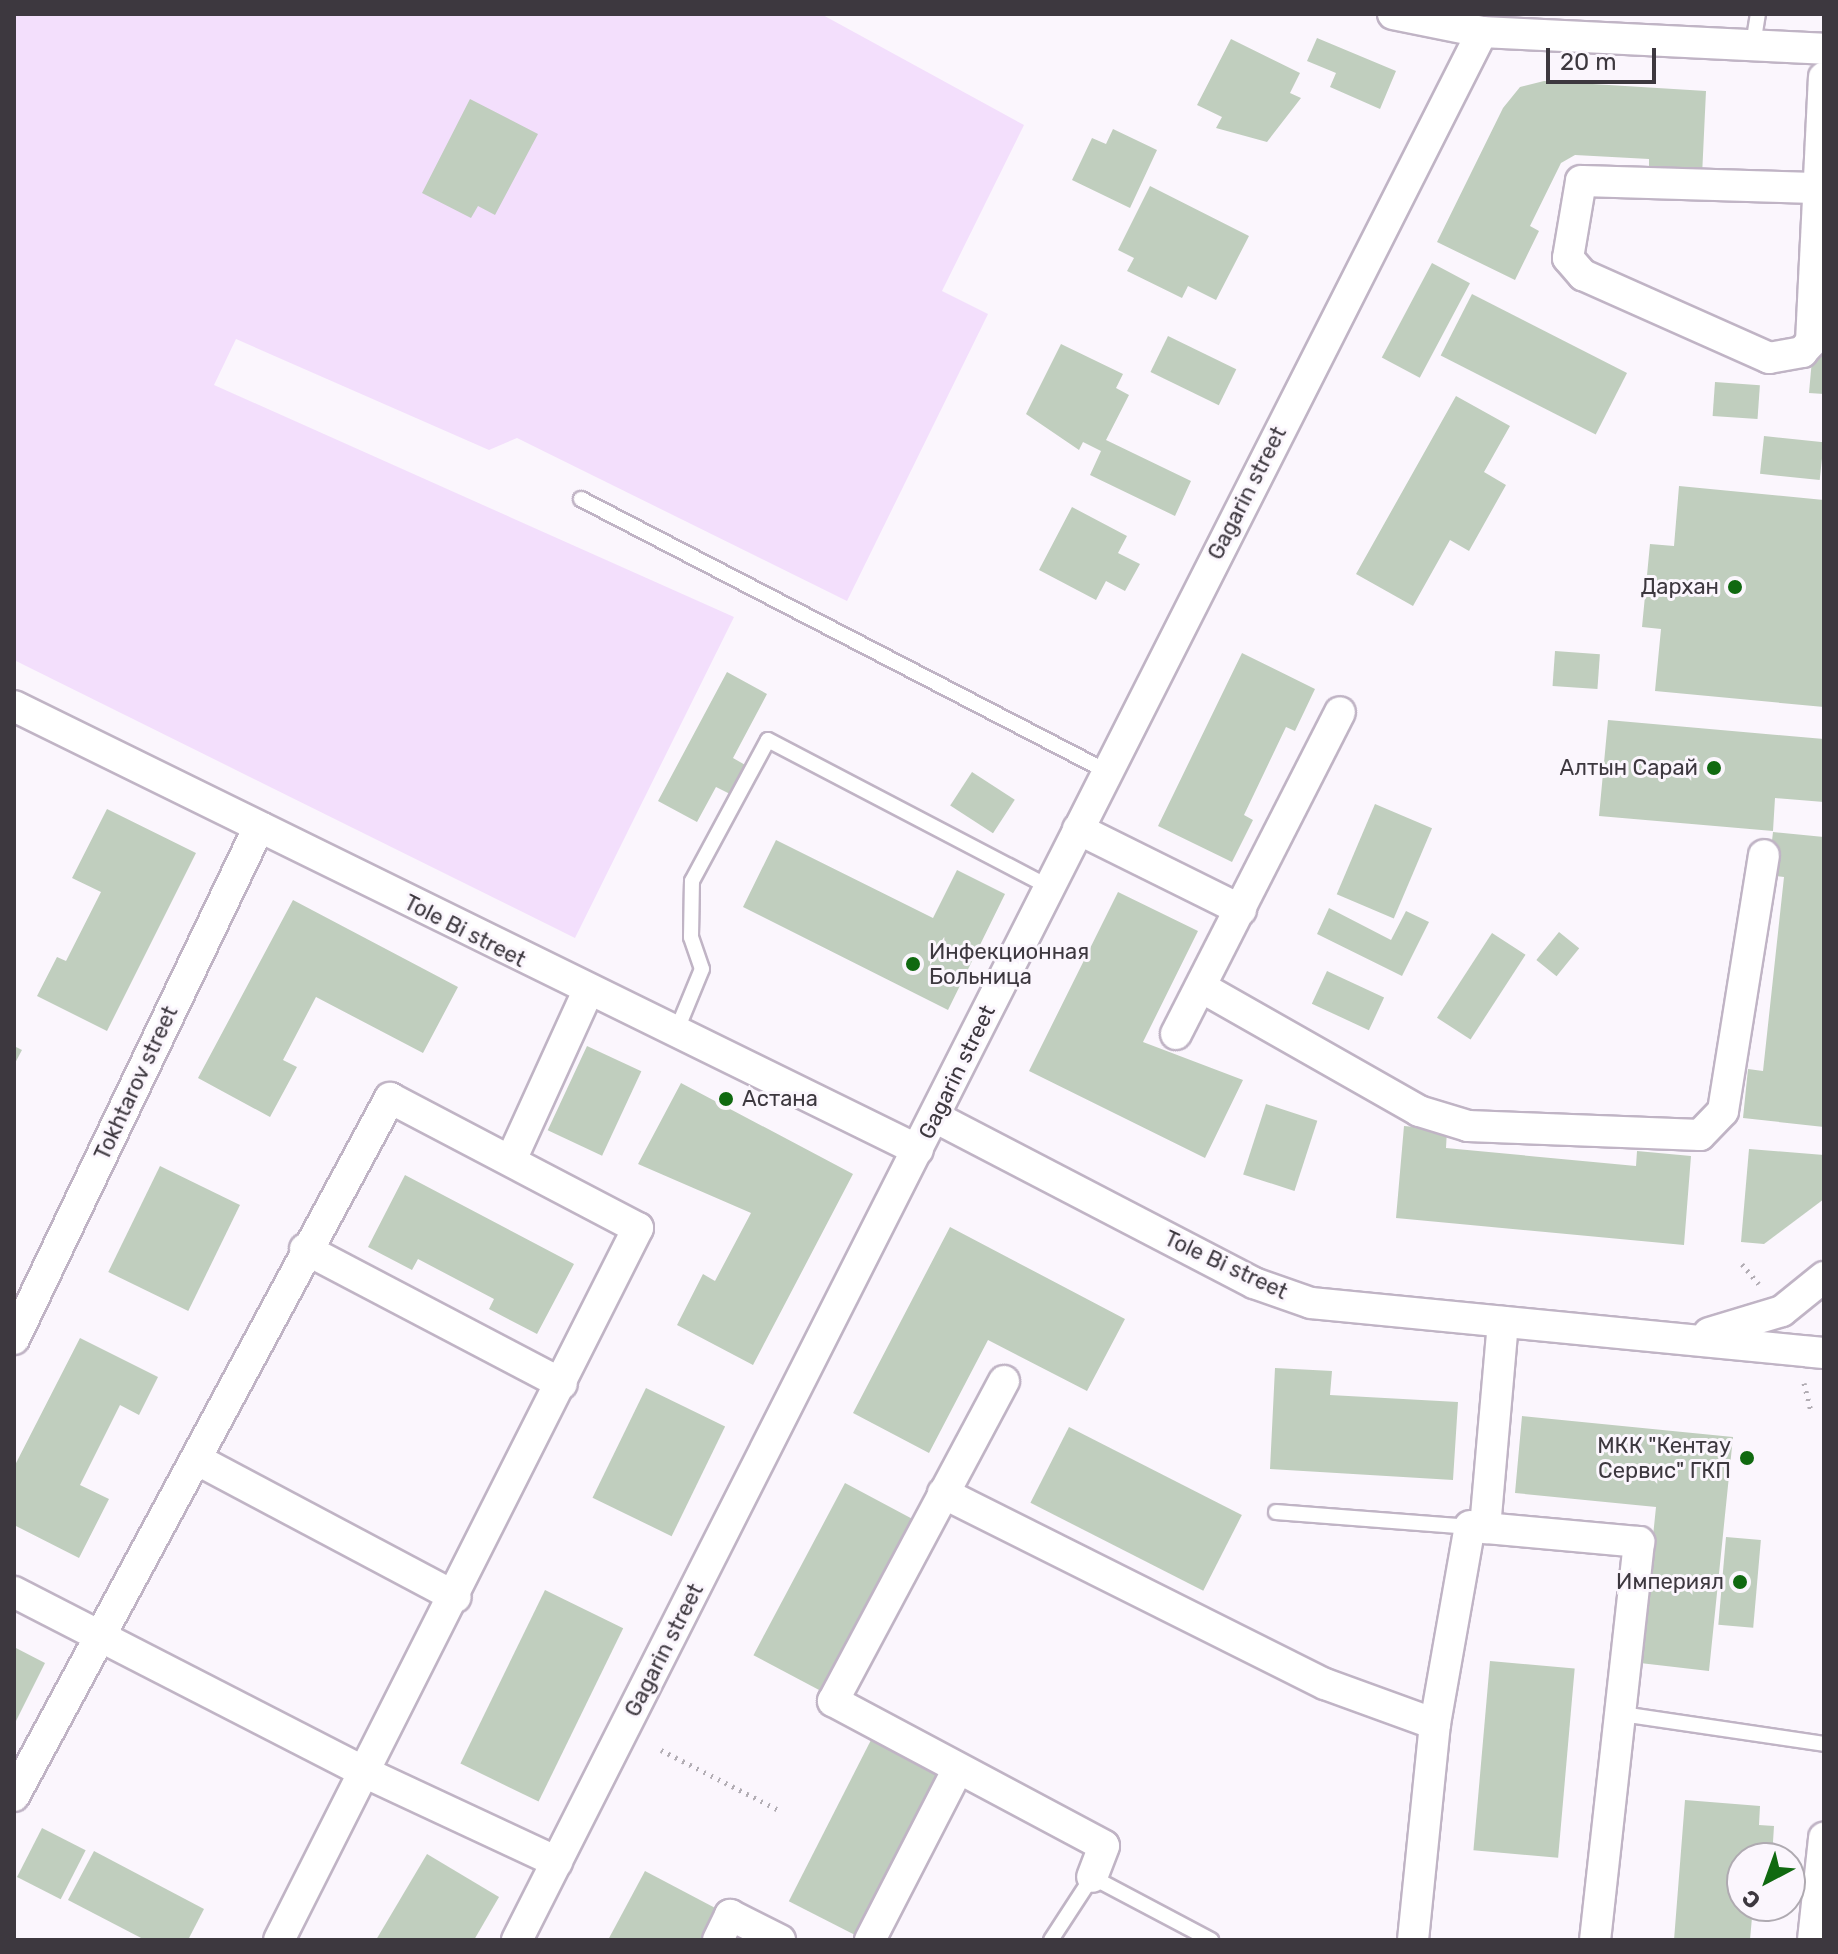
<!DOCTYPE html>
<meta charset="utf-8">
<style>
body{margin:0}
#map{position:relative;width:1838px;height:1954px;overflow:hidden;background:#fbf6fd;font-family:Rubik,sans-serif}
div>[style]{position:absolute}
.green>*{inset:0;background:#f3dffc}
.building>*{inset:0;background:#c0cebe;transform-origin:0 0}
.path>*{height:5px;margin-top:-2.5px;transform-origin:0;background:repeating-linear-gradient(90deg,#b2adb4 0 2px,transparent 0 8px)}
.roads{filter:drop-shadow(2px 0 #c0b4c5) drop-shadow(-2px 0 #c0b4c5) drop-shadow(0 2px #c0b4c5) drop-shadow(0 -2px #c0b4c5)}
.service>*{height:14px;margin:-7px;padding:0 7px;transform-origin:7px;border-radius:7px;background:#fff}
.minor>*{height:30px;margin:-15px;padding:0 15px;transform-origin:15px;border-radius:15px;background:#fff}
.dots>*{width:22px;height:22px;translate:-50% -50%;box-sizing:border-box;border:4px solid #fbf6fd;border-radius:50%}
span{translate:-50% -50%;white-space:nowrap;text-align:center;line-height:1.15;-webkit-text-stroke:6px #fbf6fd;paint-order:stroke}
.street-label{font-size:22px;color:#3d383f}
.poi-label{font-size:22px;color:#3d383f}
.right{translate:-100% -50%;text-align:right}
.left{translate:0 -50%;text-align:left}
.frame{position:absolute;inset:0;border:16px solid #3d383f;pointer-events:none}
.north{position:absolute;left:1726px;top:1842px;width:80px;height:80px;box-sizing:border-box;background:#fbf6fd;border:2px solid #afaab1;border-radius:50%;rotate:221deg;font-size:22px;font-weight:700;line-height:32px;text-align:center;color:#3d383f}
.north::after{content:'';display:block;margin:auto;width:28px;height:36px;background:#106910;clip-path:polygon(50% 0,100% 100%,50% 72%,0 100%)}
.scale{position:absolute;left:1546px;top:48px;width:110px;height:36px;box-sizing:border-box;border:4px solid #3d383f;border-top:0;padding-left:10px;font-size:24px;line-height:28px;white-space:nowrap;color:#3d383f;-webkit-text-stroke:6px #fbf6fd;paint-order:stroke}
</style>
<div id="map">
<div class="green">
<div style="clip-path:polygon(14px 14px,821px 14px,1024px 125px,942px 291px,988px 314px,847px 601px,517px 438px,489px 450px,236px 339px,214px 385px,734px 617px,575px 938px,14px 660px)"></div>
</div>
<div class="building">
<div style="clip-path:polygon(1317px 38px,1396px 71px,1380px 109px,1330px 87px,1336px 73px,1307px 61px)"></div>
<div style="clip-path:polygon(1231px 39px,1300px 73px,1290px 93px,1301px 98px,1267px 142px,1216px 128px,1222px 117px,1197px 105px)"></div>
<div style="clip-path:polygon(1544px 81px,1706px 91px,1702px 176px,1649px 173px,1649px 159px,1575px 155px,1561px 163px,1530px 226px,1539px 231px,1515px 280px,1437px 242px,1503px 108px,1520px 87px)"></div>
<div style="clip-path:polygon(470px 99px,538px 134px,495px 215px,478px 206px,471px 218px,422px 193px)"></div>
<div style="clip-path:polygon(1113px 129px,1157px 150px,1130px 208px,1072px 180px,1092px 138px,1106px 144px)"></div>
<div style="clip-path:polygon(1150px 186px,1249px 236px,1216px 300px,1188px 286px,1182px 298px,1127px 271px,1134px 258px,1118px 250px)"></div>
<div style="left:1432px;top:263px;width:43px;height:107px;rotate:28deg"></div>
<div style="left:1472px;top:294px;width:174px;height:69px;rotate:27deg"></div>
<div style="left:1168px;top:336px;width:76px;height:40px;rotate:26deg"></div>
<div style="clip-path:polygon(1061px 344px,1123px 374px,1116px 388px,1129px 395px,1106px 440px,1191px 481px,1175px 516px,1090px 475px,1101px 451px,1083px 442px,1079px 450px,1026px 414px)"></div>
<div style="clip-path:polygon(1813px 348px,1824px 349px,1824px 394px,1809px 393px)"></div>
<div style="left:1715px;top:382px;width:45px;height:34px;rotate:4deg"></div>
<div style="clip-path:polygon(1456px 396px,1510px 426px,1484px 472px,1506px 485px,1469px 551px,1450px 540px,1413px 606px,1356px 574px)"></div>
<div style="left:1764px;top:436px;width:60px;height:38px;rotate:6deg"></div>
<div style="clip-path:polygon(1679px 486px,1824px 500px,1824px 707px,1655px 691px,1661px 629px,1642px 627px,1650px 544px,1674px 546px)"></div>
<div style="clip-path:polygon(1072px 507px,1127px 536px,1118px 553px,1140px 564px,1125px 591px,1106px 581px,1096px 600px,1039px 570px)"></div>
<div style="left:1555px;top:651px;width:45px;height:35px;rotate:4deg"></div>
<div style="clip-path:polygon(1242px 653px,1315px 689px,1295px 731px,1286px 727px,1244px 815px,1253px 820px,1232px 862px,1158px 826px)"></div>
<div style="clip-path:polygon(727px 672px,767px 694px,733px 758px,747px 766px,732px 795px,716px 787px,697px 822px,658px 801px)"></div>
<div style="clip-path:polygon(1608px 720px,1824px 739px,1824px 802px,1775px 798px,1773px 831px,1599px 816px)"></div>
<div style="left:972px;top:772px;width:51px;height:40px;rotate:33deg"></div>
<div style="left:1375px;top:804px;width:62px;height:98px;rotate:23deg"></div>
<div style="clip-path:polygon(107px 809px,196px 853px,107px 1031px,37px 996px,57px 957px,66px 961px,101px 892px,72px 878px)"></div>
<div style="clip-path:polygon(1773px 832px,1824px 837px,1824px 1127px,1743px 1118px,1748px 1069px,1763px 1071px,1784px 877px,1768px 875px)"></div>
<div style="clip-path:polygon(776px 840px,933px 918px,957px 870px,1005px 894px,948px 1010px,743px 907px)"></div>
<div style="clip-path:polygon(1118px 892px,1198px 931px,1143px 1042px,1243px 1080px,1205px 1158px,1029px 1071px)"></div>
<div style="clip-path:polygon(293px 900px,458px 987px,423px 1053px,316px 997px,283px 1060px,297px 1067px,270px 1117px,198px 1078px)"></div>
<div style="clip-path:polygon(1329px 908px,1391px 940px,1406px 911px,1429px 922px,1402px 976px,1317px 934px)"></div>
<div style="left:1559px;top:932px;width:26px;height:36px;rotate:39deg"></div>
<div style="left:1492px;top:933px;width:40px;height:101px;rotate:33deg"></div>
<div style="left:1327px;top:971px;width:63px;height:36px;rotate:25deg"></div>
<div style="clip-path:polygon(14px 1046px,22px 1050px,14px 1065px)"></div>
<div style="left:587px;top:1046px;width:60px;height:93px;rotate:25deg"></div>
<div style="clip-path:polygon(681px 1083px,853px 1174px,753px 1365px,677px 1325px,703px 1274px,715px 1281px,751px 1213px,638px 1164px)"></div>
<div style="left:1266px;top:1104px;width:54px;height:74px;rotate:18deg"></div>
<div style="clip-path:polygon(1404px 1126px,1447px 1130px,1446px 1148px,1636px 1166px,1637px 1151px,1691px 1156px,1684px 1245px,1396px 1218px)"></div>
<div style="clip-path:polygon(1749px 1149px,1824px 1155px,1824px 1199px,1764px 1244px,1741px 1242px)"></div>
<div style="left:160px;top:1166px;width:89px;height:118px;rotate:26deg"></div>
<div style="clip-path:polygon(405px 1175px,574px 1264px,537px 1334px,489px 1309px,494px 1299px,418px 1259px,412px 1270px,368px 1247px)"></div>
<div style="clip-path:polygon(950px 1227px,1125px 1319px,1087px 1391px,988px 1340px,929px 1453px,853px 1413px)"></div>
<div style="clip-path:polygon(80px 1338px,158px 1377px,139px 1415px,120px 1405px,80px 1485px,109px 1499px,79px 1558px,14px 1525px,14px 1467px)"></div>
<div style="clip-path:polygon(1275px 1368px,1332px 1371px,1330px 1395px,1458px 1402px,1453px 1480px,1270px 1469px)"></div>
<div style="left:646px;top:1388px;width:88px;height:122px;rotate:26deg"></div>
<div style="clip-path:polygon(1522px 1416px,1733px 1437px,1709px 1671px,1640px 1663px,1656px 1507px,1515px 1493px)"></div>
<div style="left:1069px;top:1427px;width:194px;height:85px;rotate:27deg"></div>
<div style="left:845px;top:1483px;width:77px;height:195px;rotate:28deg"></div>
<div style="left:1726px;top:1537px;width:35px;height:88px;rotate:5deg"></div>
<div style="left:545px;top:1590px;width:87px;height:193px;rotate:26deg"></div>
<div style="clip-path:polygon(14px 1647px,45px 1663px,14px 1725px)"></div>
<div style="left:1490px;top:1661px;width:85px;height:190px;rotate:5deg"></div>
<div style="left:871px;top:1740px;width:82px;height:181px;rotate:27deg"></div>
<div style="clip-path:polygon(1685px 1800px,1760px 1806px,1759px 1825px,1774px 1826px,1772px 1858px,1742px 1858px,1742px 1906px,1753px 1906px,1750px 1940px,1674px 1940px)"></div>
<div style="left:42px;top:1828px;width:49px;height:55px;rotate:27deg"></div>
<div style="clip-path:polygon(94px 1851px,204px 1909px,188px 1940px,145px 1940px,68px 1900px)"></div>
<div style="clip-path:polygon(427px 1854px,499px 1897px,474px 1940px,376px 1940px)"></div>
<div style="clip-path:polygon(645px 1871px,719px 1910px,703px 1940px,608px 1940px)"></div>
</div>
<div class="path">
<div style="left:1742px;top:1264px;width:26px;rotate:50deg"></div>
<div style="left:1804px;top:1383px;width:30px;rotate:76deg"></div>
<div style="left:661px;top:1750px;width:132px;rotate:27deg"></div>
</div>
<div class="roads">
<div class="service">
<div style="left:1753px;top:45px;width:31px;rotate:-81deg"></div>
<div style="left:581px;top:499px;width:591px;rotate:27.39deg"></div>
<div style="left:676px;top:1032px;width:68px;rotate:-67.6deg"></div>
<div style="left:702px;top:969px;width:34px;rotate:-109deg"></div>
<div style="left:691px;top:937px;width:56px;rotate:-89deg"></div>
<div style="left:692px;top:881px;width:160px;rotate:-61.7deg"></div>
<div style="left:768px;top:740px;width:317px;rotate:27.6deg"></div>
<div style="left:1276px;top:1512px;width:198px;rotate:4.4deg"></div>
<div style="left:1622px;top:1714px;width:204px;rotate:8.4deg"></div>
<div style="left:1051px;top:1940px;width:75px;rotate:-56.9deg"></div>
<div style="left:1092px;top:1877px;width:135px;rotate:27.9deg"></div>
</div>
<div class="minor">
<div style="left:1393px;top:14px;width:91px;rotate:11.4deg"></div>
<div style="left:1482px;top:32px;width:342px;rotate:2.8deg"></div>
<div style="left:1816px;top:188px;width:235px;rotate:-178.3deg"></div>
<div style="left:1581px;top:181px;width:78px;rotate:99.6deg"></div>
<div style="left:1568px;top:258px;width:23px;rotate:49deg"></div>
<div style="left:1583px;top:275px;width:204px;rotate:24deg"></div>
<div style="left:1769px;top:358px;width:34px;rotate:-10deg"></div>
<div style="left:1802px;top:352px;width:13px;rotate:-48deg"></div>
<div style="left:1811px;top:342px;width:265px;rotate:-87.2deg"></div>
<div style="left:14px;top:706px;width:1007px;rotate:26.16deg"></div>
<div style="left:1078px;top:829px;width:182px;rotate:26.4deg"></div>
<div style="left:1201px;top:987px;width:251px;rotate:29.6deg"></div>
<div style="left:1419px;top:1111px;width:51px;rotate:17deg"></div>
<div style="left:1468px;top:1126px;width:232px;rotate:2.2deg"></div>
<div style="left:1700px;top:1135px;width:33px;rotate:-46deg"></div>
<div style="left:1723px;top:1111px;width:259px;rotate:-80.9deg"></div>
<div style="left:1176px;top:1034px;width:361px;rotate:-63deg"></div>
<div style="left:935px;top:1117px;width:360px;rotate:27.5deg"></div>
<div style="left:1254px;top:1283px;width:60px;rotate:19.3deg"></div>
<div style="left:1311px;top:1303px;width:515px;rotate:5.57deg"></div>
<div style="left:511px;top:1160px;width:183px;rotate:-65.5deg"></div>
<div style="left:305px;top:1249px;width:290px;rotate:27.7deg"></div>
<div style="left:1503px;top:1322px;width:207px;rotate:95deg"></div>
<div style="left:1485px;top:1528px;width:155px;rotate:5.2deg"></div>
<div style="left:1639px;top:1542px;width:400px;rotate:96.3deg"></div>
<div style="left:1709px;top:1333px;width:76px;rotate:-16.8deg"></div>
<div style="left:1782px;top:1311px;width:54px;rotate:-39deg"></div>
<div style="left:14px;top:1339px;width:568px;rotate:-64.43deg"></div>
<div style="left:1004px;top:1381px;width:363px;rotate:118.1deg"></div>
<div style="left:833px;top:1701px;width:307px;rotate:28.1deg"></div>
<div style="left:1104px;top:1846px;width:33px;rotate:111deg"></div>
<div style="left:196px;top:1459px;width:294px;rotate:28deg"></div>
<div style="left:943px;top:1493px;width:427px;rotate:26.6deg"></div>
<div style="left:1325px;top:1684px;width:117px;rotate:20deg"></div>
<div style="left:14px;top:1592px;width:394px;rotate:27.2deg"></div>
<div style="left:364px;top:1772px;width:213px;rotate:25deg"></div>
<div style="left:14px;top:1796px;width:793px;rotate:-61.69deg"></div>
<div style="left:390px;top:1098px;width:280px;rotate:27.7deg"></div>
<div style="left:638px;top:1228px;width:797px;rotate:116.76deg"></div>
<div style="left:517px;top:1940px;width:2138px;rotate:-63.17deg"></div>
<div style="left:718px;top:1940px;width:28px;rotate:-64deg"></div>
<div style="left:730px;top:1915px;width:56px;rotate:26.6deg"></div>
<div style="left:870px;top:1940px;width:192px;rotate:-62.8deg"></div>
<div style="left:1413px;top:1940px;width:217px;rotate:-84.2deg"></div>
<div style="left:1435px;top:1724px;width:201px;rotate:-80deg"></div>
<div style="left:1813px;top:1940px;width:103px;rotate:-83.8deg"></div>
</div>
</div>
<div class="dots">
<div style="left:1735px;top:587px;background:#106910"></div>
<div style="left:1714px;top:768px;background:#106910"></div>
<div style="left:913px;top:964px;background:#106910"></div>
<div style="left:726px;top:1099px;background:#106910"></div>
<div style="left:1747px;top:1458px;background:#106910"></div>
<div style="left:1740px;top:1582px;background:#106910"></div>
</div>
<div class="street-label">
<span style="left:1247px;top:493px;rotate:-63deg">Gagarin street</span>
<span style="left:465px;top:931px;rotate:27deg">Tole Bi street</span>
<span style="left:957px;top:1072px;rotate:-64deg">Gagarin street</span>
<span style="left:136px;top:1083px;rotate:-65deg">Tokhtarov street</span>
<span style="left:1226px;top:1265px;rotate:25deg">Tole Bi street</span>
<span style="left:664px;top:1650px;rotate:-63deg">Gagarin street</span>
</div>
<div class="poi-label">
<span class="right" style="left:1719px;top:587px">Дархан</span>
<span class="right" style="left:1698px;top:768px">Алтын Сарай</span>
<span class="left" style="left:929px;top:964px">Инфекционная<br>Больница</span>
<span class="left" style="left:742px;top:1099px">Астана</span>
<span class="right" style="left:1731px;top:1458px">МКК "Кентау<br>Сервис" ГКП</span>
<span class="right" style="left:1724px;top:1582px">Империял</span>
</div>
<div class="frame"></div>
<div class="north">С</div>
<div class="scale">20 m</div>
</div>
